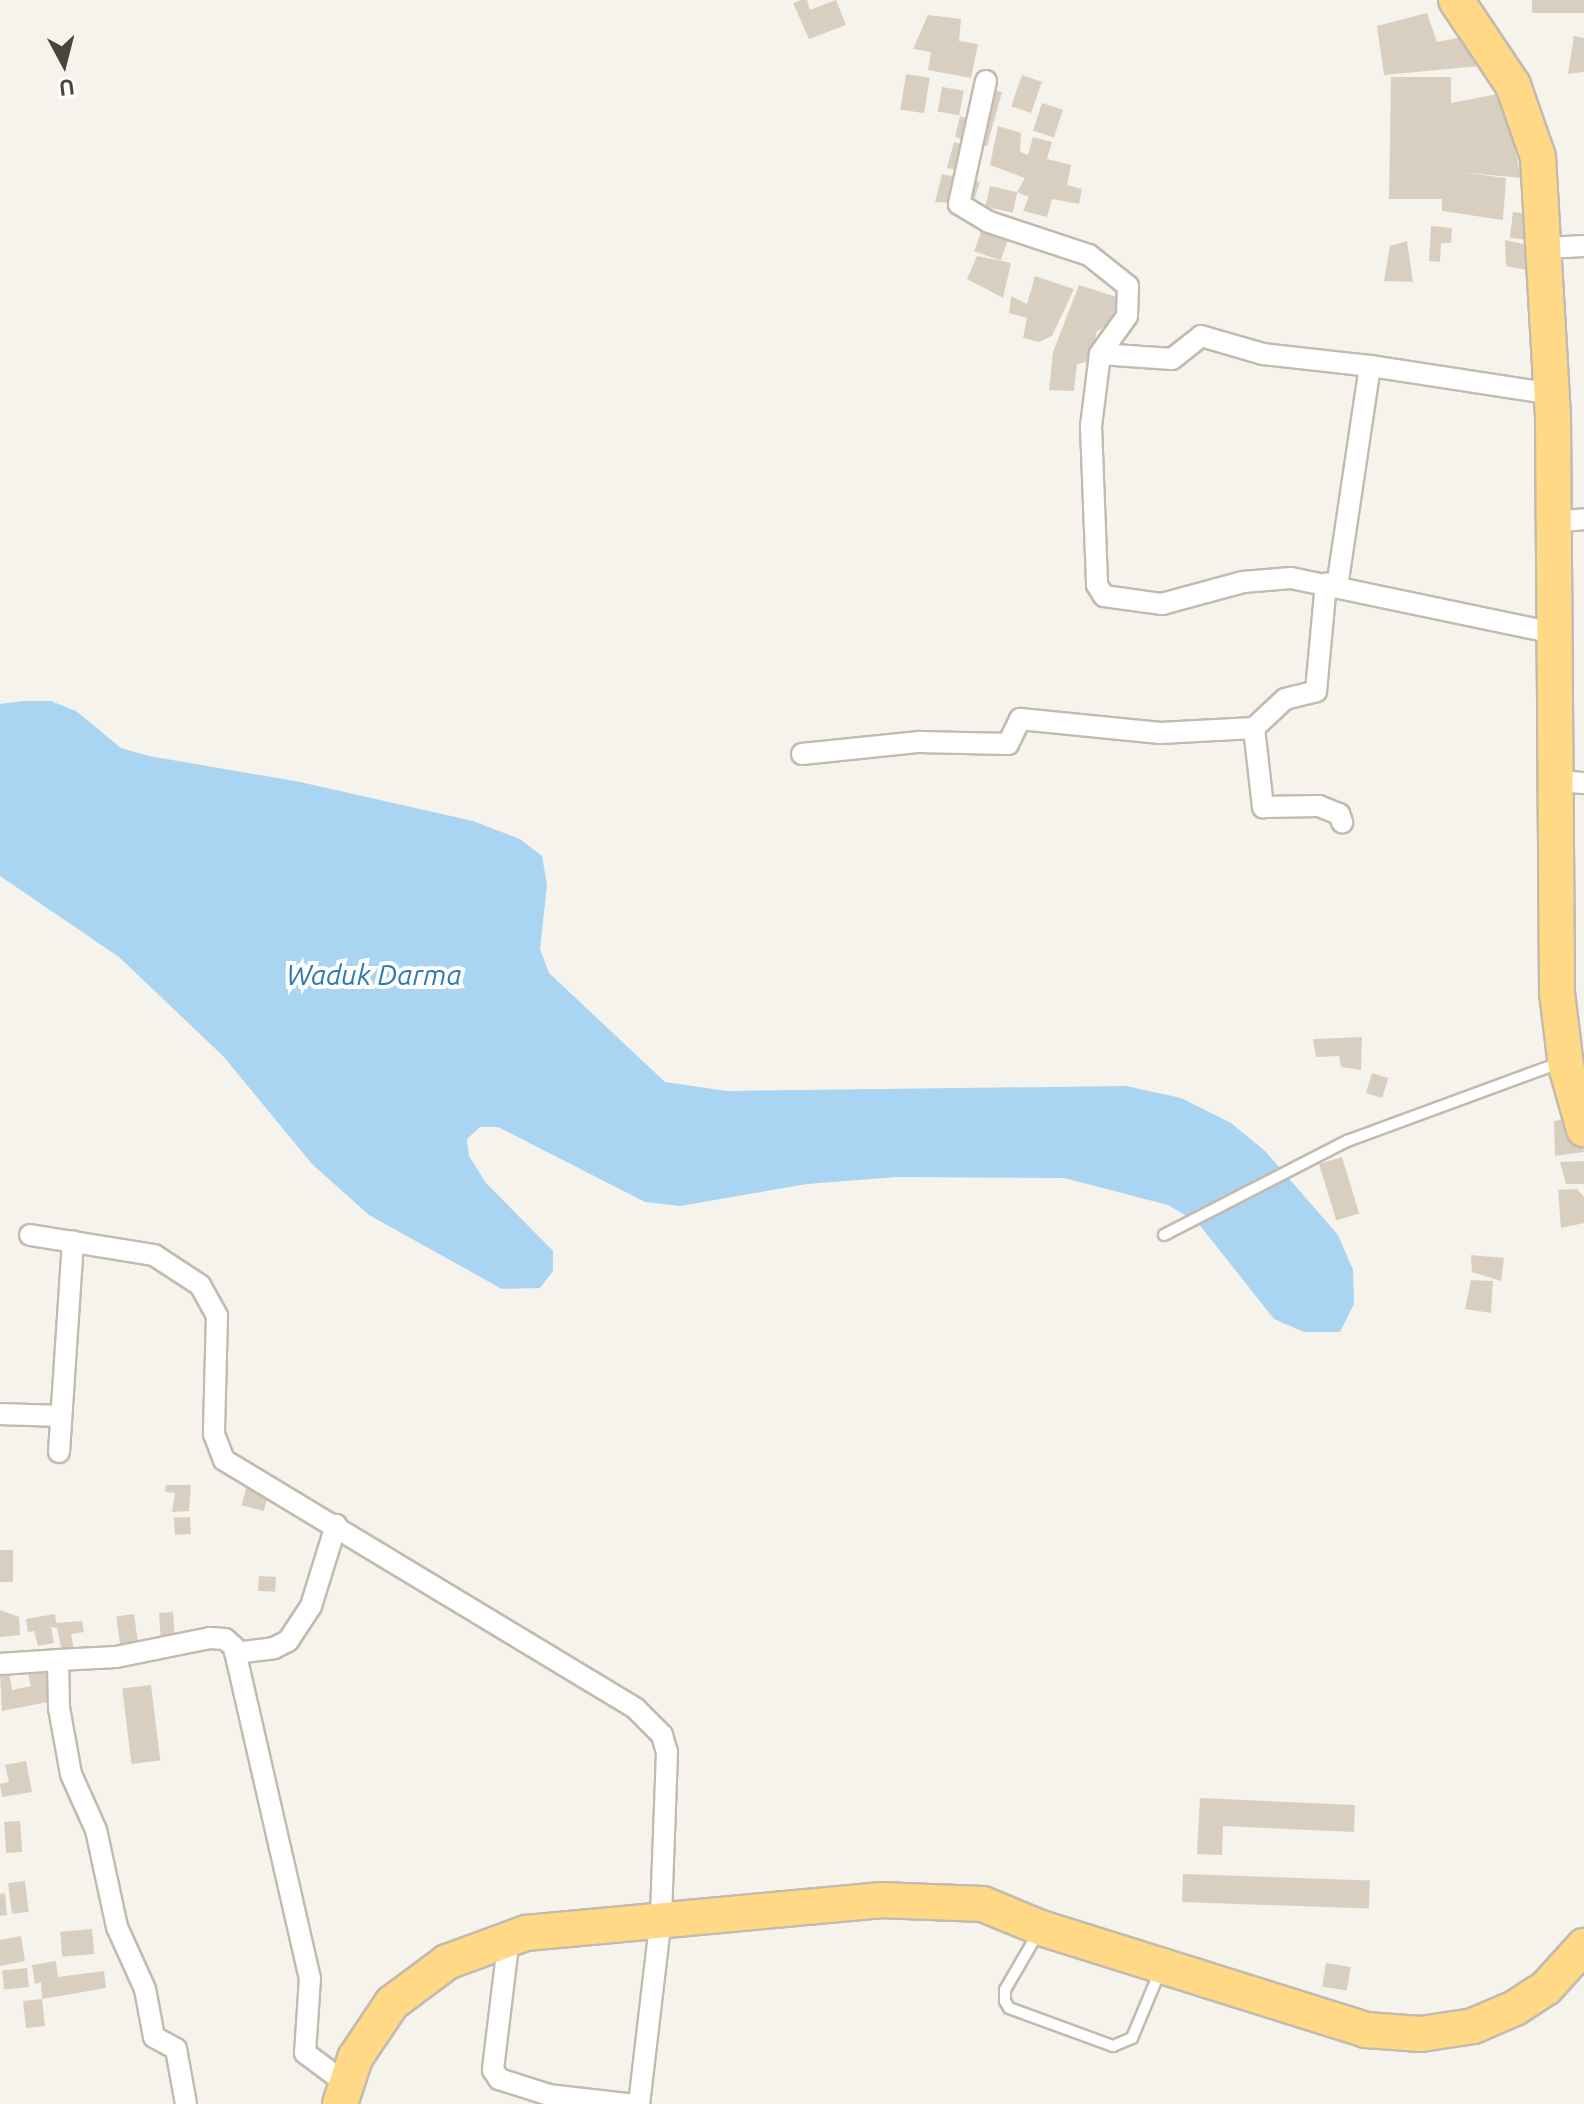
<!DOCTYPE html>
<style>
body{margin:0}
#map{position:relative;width:1584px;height:2104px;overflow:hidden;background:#f6f3ec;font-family:Ubuntu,sans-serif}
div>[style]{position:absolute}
.water>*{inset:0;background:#a9d4f2}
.building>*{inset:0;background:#d8cfc1;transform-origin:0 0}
.roads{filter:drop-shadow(2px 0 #c2bbae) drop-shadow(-2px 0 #c2bbae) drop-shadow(0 2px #c2bbae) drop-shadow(0 -2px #c2bbae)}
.service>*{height:10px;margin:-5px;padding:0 5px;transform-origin:5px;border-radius:5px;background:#fff}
.minor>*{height:20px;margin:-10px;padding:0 10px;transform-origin:10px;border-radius:10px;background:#fff}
.trunk>*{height:34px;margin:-17px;padding:0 17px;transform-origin:17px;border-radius:17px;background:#ffd985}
span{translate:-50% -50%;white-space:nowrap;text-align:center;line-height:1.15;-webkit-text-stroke:8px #fff;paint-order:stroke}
.water-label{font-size:28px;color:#2e7ab2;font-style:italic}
.north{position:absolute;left:24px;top:24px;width:80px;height:80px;-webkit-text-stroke:6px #fff;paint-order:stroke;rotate:173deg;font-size:22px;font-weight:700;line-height:32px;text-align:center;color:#4b4439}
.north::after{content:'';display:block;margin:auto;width:28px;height:36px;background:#4b4439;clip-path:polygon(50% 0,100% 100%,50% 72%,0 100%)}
</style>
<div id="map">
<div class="water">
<div style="clip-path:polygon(23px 701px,51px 701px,76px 711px,121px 748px,149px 756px,300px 782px,473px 821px,520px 839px,542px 856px,547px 885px,540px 949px,549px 973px,665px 1082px,727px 1091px,1126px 1086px,1181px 1098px,1231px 1123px,1265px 1151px,1338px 1235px,1353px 1270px,1354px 1304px,1340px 1332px,1304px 1332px,1274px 1319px,1198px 1223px,1168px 1205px,1064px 1178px,896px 1177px,807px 1184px,680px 1206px,645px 1202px,498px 1127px,480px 1127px,467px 1139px,469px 1156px,486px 1183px,553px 1251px,553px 1271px,540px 1288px,502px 1289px,369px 1215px,312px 1164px,223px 1056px,119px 957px,0 876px,0 704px)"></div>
</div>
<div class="building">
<div style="clip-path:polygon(801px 0,807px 0,810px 10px,836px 0,846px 25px,809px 39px,793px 3px)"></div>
<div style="left:1532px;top:0;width:52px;height:13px"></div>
<div style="clip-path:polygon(1427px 13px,1437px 42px,1468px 36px,1479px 66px,1384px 75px,1377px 26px)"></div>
<div style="clip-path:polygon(928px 15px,961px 19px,959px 41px,978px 44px,971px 78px,928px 70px,931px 52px,913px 49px)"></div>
<div style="clip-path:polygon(1574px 36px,1584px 38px,1584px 72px,1568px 74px)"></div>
<div style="left:906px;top:74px;width:24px;height:36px;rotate:9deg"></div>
<div style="left:1022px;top:75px;width:21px;height:33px;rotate:19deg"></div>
<div style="clip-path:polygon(1391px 77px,1451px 77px,1451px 103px,1503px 93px,1521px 178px,1458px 172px,1506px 178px,1503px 220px,1442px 211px,1442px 199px,1389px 199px)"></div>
<div style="left:942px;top:87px;width:22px;height:25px;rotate:10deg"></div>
<div style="clip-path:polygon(978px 87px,1002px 92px,987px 146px,955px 137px,960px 116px,970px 120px)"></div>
<div style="left:1042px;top:103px;width:22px;height:29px;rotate:18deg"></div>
<div style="clip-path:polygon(998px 126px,1021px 133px,1020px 152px,1028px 155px,1033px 137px,1052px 142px,1047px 159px,1071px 165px,1067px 185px,1082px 189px,1079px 204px,1052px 199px,1047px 217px,1023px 211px,1029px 197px,1017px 192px,1025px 178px,990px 165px)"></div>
<div style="clip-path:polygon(954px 142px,982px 150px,978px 174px,947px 168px)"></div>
<div style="clip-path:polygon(942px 174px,980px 182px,973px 204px,935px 202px)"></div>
<div style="left:990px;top:186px;width:28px;height:21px;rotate:13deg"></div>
<div style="left:1513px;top:212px;width:24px;height:26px;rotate:7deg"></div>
<div style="left:984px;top:223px;width:28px;height:30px;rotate:19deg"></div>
<div style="clip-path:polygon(1431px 226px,1452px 228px,1451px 243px,1441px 243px,1440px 262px,1429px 261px)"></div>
<div style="clip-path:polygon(1505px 240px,1538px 247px,1533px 271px,1506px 266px)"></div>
<div style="clip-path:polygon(1407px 241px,1413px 282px,1384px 281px,1390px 246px)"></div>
<div style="clip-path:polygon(977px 256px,1011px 263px,1003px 298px,967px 279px)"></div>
<div style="clip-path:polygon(1035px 276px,1074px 289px,1052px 336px,1039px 342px,1023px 338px,1027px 318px,1009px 313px,1011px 296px,1027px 304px)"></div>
<div style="clip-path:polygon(1079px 285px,1126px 300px,1120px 320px,1097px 331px,1090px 361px,1077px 364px,1074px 391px,1049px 390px,1053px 352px)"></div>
<div style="clip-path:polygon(1362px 1037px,1361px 1070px,1341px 1067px,1339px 1056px,1316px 1057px,1313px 1039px)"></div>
<div style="left:1372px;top:1073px;width:17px;height:21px;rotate:17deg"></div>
<div style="clip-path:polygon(1574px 1117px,1584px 1152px,1555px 1156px,1554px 1121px)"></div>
<div style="left:1342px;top:1157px;width:59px;height:24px;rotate:73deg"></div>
<div style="clip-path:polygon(1584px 1161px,1584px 1184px,1566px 1184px,1560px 1162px)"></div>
<div style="clip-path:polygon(1577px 1189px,1584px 1197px,1584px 1223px,1561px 1228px,1558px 1190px)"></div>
<div style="clip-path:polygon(1471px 1255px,1504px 1258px,1501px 1281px,1472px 1272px)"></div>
<div style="clip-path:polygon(1471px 1280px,1493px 1281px,1491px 1313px,1465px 1309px)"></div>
<div style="left:248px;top:1481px;width:23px;height:25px;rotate:15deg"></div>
<div style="clip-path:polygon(166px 1485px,191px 1485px,189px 1511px,172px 1512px,175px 1493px,165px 1492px)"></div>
<div style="left:190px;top:1517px;width:17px;height:16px;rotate:87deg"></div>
<div style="left:0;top:1550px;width:13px;height:32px"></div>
<div style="left:259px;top:1576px;width:17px;height:15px;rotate:3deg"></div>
<div style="clip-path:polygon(0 1610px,19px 1617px,20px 1635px,0 1637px)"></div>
<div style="left:173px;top:1612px;width:26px;height:14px;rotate:86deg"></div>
<div style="clip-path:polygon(55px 1614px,56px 1623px,82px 1621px,84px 1632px,71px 1634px,74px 1650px,62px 1651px,57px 1628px,51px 1627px,54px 1643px,38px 1646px,34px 1631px,28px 1632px,26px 1619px)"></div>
<div style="left:134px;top:1614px;width:30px;height:18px;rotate:82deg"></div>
<div style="clip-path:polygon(51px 1664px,58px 1700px,2px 1711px,0 1674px,9px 1672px,12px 1690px,31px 1686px,27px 1669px)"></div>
<div style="left:151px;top:1685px;width:76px;height:29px;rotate:83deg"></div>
<div style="clip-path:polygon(26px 1761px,32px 1792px,2px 1797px,0 1784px,9px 1782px,5px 1765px)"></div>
<div style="clip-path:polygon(1200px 1798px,1355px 1805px,1354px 1832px,1223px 1826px,1222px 1855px,1197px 1854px)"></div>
<div style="left:20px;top:1821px;width:31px;height:16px;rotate:86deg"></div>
<div style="left:1183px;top:1874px;width:187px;height:28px;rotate:2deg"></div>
<div style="left:25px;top:1881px;width:31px;height:17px;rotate:83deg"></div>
<div style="clip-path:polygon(5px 1893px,7px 1915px,0 1916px,0 1894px)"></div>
<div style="left:92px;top:1929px;width:25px;height:32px;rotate:85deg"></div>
<div style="clip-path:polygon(21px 1936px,25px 1961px,0 1966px,0 1940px)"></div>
<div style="clip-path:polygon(56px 1961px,58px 1977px,104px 1971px,106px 1988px,42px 1999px,45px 2026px,26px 2028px,23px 2001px,42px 1999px,41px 1982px,35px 1984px,32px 1965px)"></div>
<div style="left:1326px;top:1963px;width:25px;height:24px;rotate:9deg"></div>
<div style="left:27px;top:1968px;width:19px;height:25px;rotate:84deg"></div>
</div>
<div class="roads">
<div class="service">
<div style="left:1164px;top:1235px;width:206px;rotate:-27.2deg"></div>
<div style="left:1347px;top:1141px;width:226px;rotate:-20.2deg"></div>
<div style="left:1038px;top:1933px;width:66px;rotate:120.1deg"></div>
<div style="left:1005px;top:1990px;width:11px;rotate:90deg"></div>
<div style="left:1005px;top:2001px;width:8px;rotate:60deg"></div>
<div style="left:1009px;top:2008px;width:111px;rotate:20.1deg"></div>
<div style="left:1113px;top:2046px;width:21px;rotate:-23deg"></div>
<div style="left:1132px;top:2038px;width:73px;rotate:-67.3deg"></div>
</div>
<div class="minor">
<div style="left:986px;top:81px;width:126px;rotate:102.4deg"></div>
<div style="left:959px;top:204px;width:35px;rotate:31deg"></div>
<div style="left:989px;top:222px;width:105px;rotate:18.3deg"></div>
<div style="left:1089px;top:255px;width:50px;rotate:38.5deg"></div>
<div style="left:1128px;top:286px;width:30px;rotate:92deg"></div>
<div style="left:1127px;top:316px;width:47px;rotate:125.4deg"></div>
<div style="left:1100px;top:354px;width:72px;rotate:4deg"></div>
<div style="left:1172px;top:359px;width:37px;rotate:-38deg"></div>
<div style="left:1201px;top:336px;width:65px;rotate:16.2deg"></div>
<div style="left:1263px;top:354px;width:108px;rotate:6.4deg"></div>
<div style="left:1370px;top:366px;width:222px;rotate:98.5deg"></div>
<div style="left:1546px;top:248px;width:38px;rotate:-3deg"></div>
<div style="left:1100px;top:354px;width:73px;rotate:97.1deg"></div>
<div style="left:1091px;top:426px;width:159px;rotate:87.8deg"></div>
<div style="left:1097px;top:585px;width:13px;rotate:58deg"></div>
<div style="left:1104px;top:596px;width:59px;rotate:7.9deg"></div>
<div style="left:1162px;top:604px;width:84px;rotate:-15.2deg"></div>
<div style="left:1243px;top:582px;width:48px;rotate:-4.8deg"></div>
<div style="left:1291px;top:578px;width:270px;rotate:11.8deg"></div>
<div style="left:1370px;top:366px;width:184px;rotate:8.7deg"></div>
<div style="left:1552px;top:522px;width:32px;rotate:-5deg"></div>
<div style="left:1254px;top:728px;width:80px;rotate:83.5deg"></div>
<div style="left:1263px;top:807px;width:56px;rotate:-1deg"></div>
<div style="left:1319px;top:806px;width:22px;rotate:22deg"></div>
<div style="left:1339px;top:814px;width:9px;rotate:69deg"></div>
<div style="left:802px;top:754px;width:118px;rotate:-5.9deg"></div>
<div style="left:919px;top:742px;width:89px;rotate:1.3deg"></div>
<div style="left:1008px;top:744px;width:28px;rotate:-64deg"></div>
<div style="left:1020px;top:719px;width:141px;rotate:5.7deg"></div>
<div style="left:1160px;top:733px;width:94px;rotate:-3deg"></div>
<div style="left:1254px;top:728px;width:42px;rotate:-43.1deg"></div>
<div style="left:1285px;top:699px;width:32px;rotate:-14deg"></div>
<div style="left:1316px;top:691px;width:108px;rotate:-84.7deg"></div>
<div style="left:1559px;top:781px;width:25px;rotate:5deg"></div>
<div style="left:30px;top:1235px;width:126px;rotate:9.2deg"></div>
<div style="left:154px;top:1255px;width:55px;rotate:33.1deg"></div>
<div style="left:200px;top:1285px;width:35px;rotate:61deg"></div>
<div style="left:217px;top:1316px;width:118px;rotate:91.5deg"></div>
<div style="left:214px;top:1434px;width:28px;rotate:69deg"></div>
<div style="left:224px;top:1460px;width:481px;rotate:31.1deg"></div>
<div style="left:636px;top:1709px;width:37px;rotate:45deg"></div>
<div style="left:662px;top:1735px;width:18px;rotate:74deg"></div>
<div style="left:667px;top:1752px;width:165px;rotate:92.1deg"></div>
<div style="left:661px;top:1917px;width:188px;rotate:96.7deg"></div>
<div style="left:0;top:1414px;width:61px;rotate:1.9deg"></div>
<div style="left:59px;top:1452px;width:211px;rotate:-86.2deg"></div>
<div style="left:235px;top:1653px;width:39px;rotate:-7deg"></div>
<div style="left:274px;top:1648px;width:16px;rotate:-27deg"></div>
<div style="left:288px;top:1641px;width:42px;rotate:-56.7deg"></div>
<div style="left:311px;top:1606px;width:85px;rotate:-72.8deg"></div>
<div style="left:0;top:1664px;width:58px;rotate:-3.9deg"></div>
<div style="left:509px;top:1937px;width:134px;rotate:96.9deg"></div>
<div style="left:493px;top:2070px;width:11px;rotate:56deg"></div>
<div style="left:499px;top:2079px;width:52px;rotate:17.7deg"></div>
<div style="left:549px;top:2095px;width:79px;rotate:6.6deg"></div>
<div style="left:186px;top:2104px;width:56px;rotate:-100.3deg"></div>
<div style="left:176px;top:2049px;width:25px;rotate:-151deg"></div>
<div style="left:154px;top:2037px;width:49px;rotate:-100.6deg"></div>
<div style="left:145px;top:1989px;width:68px;rotate:-114.3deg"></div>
<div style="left:117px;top:1927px;width:99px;rotate:-102.2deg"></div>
<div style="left:96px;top:1830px;width:61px;rotate:-114.1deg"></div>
<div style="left:71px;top:1774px;width:67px;rotate:-100.3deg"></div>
<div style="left:59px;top:1708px;width:48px;rotate:-91.2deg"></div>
<div style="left:58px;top:1660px;width:58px;rotate:-3deg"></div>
<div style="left:116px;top:1657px;width:96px;rotate:-11.4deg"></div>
<div style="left:210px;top:1638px;width:15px;rotate:4deg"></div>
<div style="left:225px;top:1639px;width:12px;rotate:42deg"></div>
<div style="left:234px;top:1647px;width:340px;rotate:77.1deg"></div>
<div style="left:310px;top:1978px;width:75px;rotate:93.8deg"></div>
<div style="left:305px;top:2053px;width:49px;rotate:36.6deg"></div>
</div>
<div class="trunk">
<div style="left:1456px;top:0;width:102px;rotate:56.2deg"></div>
<div style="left:1513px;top:85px;width:76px;rotate:70.9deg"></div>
<div style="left:1538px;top:157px;width:257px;rotate:86.7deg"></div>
<div style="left:1553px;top:414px;width:579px;rotate:89.6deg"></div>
<div style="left:1557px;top:993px;width:74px;rotate:83deg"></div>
<div style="left:1566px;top:1066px;width:66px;rotate:74.1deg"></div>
<div style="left:340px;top:2104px;width:48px;rotate:-71.9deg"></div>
<div style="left:355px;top:2058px;width:66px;rotate:-56.1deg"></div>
<div style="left:392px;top:2003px;width:69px;rotate:-36.7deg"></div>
<div style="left:447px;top:1962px;width:84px;rotate:-20.2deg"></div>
<div style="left:526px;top:1933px;width:355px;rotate:-5.3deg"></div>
<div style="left:879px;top:1900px;width:104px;rotate:2.2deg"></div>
<div style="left:983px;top:1904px;width:63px;rotate:22.5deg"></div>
<div style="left:1041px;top:1928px;width:341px;rotate:17.4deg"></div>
<div style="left:1366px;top:2030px;width:55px;rotate:4.2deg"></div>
<div style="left:1421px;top:2034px;width:53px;rotate:-8.7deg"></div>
<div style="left:1473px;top:2026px;width:46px;rotate:-23.2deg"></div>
<div style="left:1515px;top:2008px;width:37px;rotate:-33deg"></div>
<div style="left:1546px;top:1988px;width:57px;rotate:-47.9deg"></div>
</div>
</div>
<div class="water-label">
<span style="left:374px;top:975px">Waduk Darma</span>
</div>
<div class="north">U</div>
</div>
